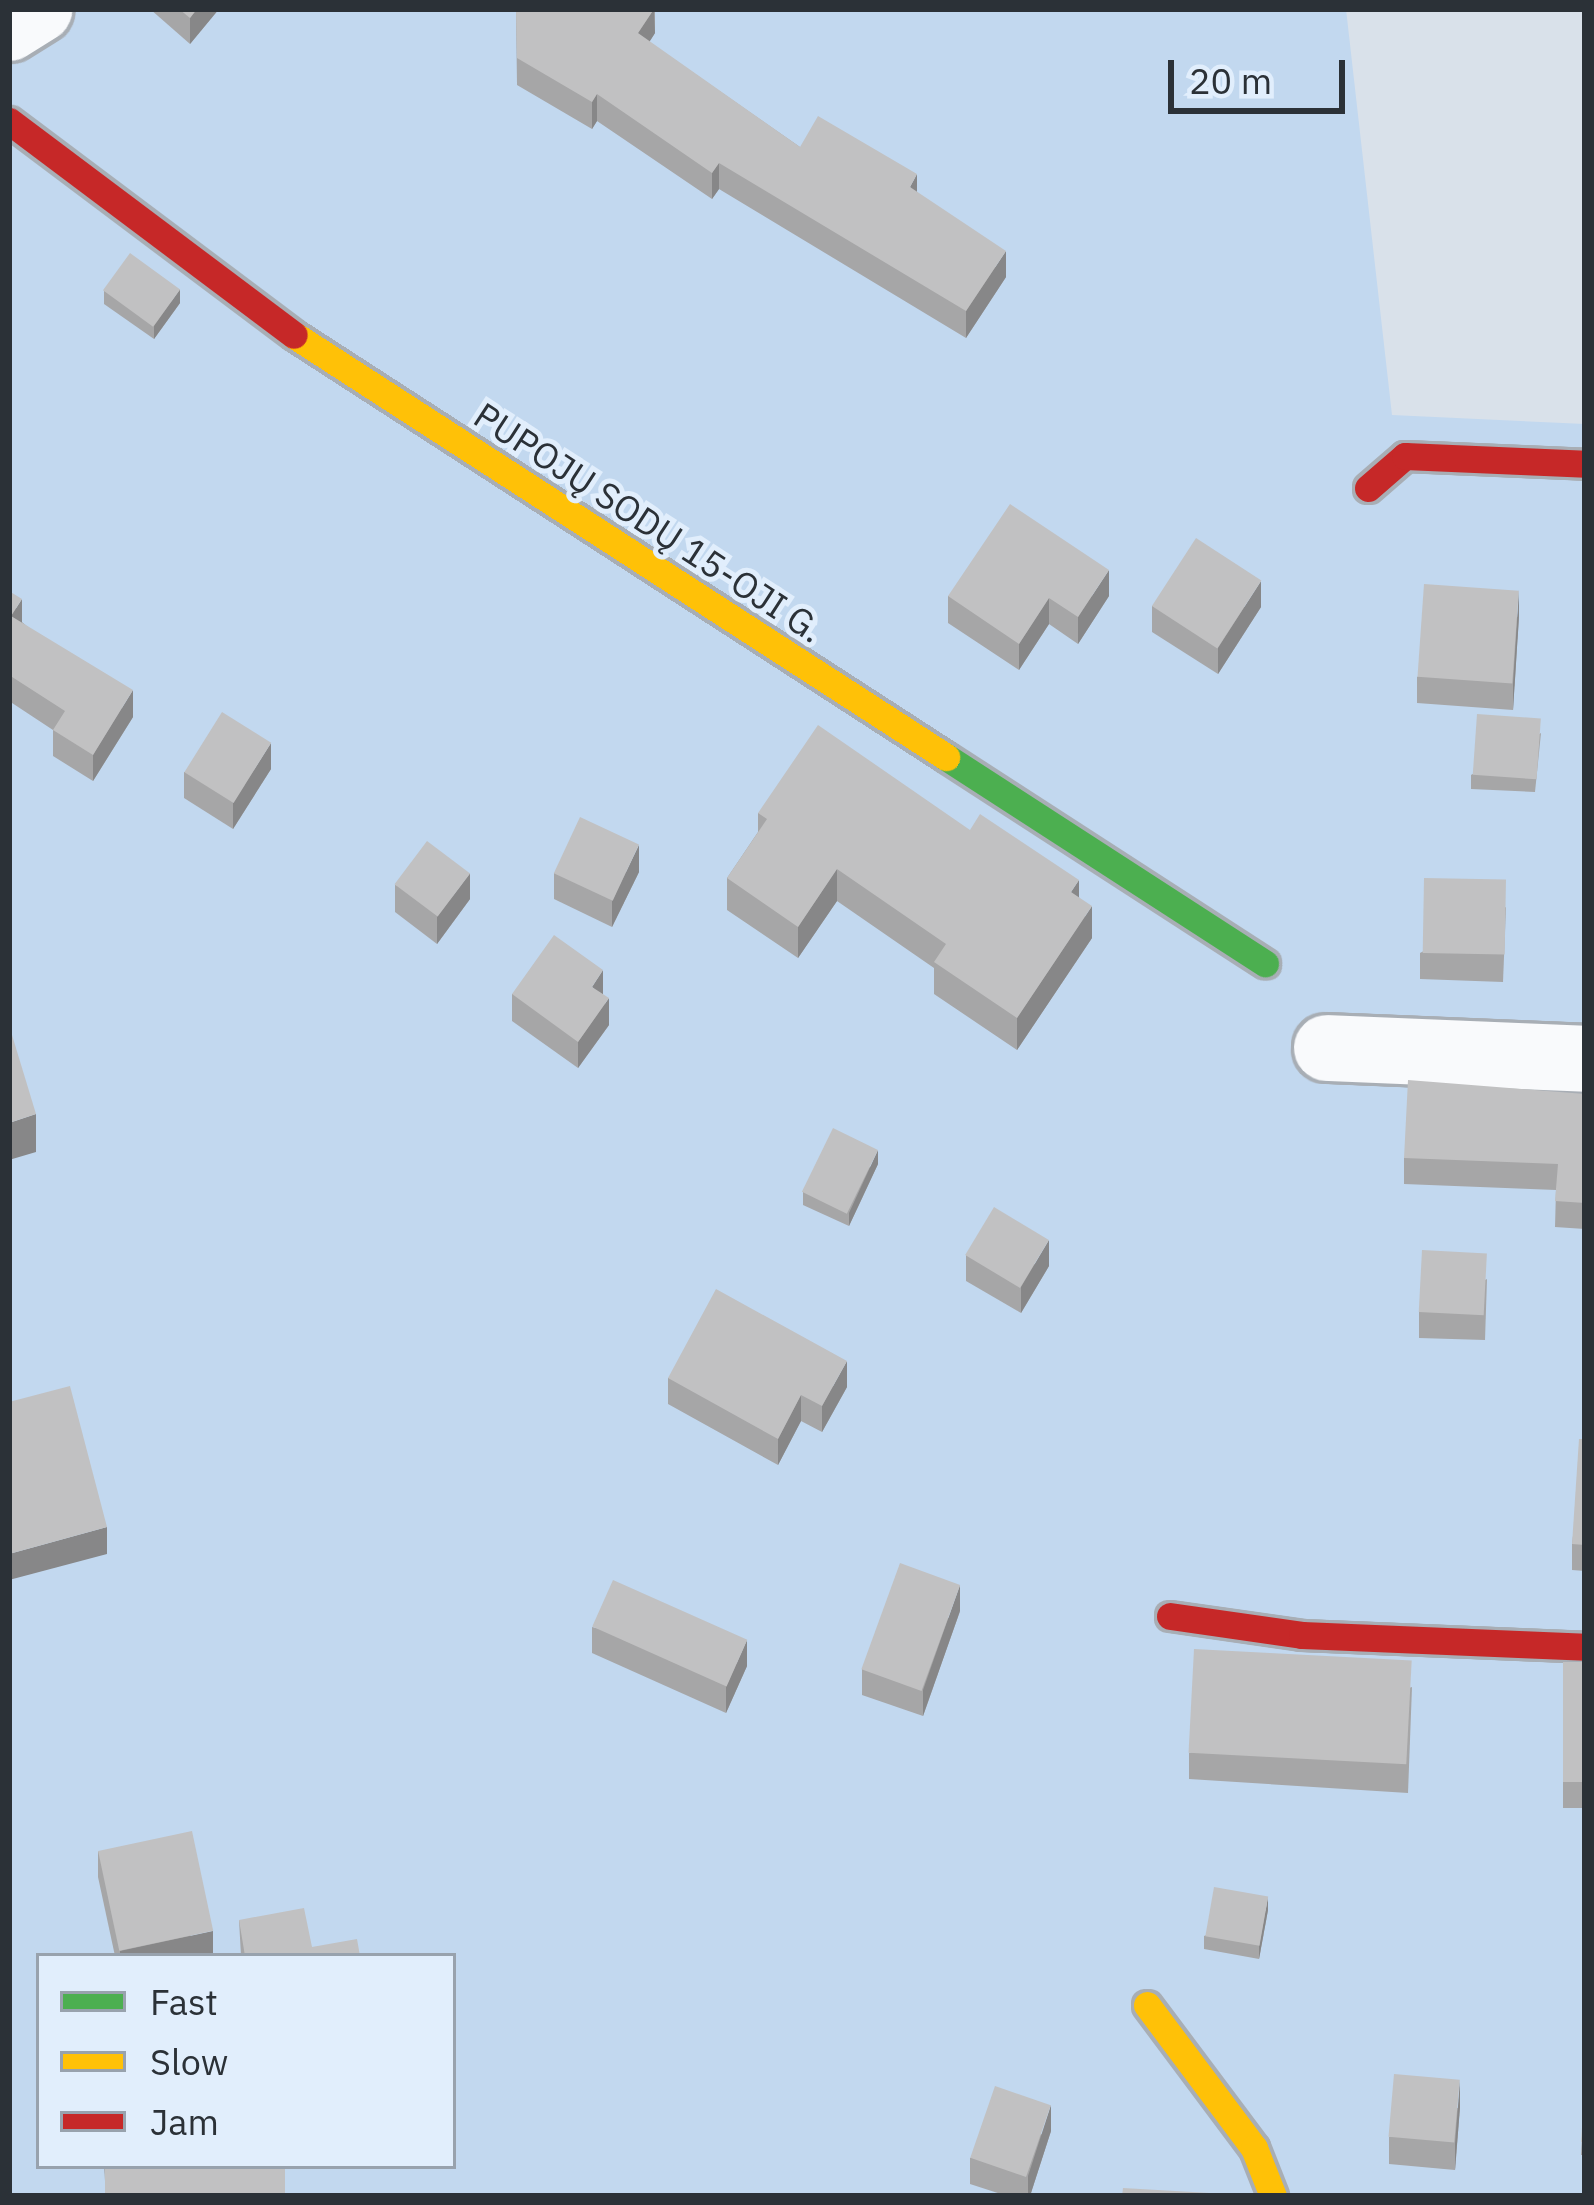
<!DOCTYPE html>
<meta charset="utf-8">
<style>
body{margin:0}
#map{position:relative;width:1594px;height:2205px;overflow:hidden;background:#d9e1ea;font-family:"IBM Plex Sans",sans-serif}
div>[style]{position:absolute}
.green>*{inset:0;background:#c2d8ef}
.roads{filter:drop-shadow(3px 0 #a8aeb5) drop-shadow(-3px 0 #a8aeb5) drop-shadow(0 3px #a8aeb5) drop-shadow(0 -3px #a8aeb5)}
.street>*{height:66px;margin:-33px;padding:0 33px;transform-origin:33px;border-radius:33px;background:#f9fafc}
.fast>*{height:27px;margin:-13.5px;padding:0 13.5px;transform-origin:13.5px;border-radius:13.5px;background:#4caf50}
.slow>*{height:27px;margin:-13.5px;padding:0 13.5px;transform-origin:13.5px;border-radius:13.5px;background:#ffc107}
.jam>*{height:27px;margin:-13.5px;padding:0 13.5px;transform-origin:13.5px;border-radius:13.5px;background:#c62828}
.wall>*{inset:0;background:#a6a6a7;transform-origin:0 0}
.shaded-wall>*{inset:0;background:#878788}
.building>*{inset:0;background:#c1c1c2;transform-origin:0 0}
span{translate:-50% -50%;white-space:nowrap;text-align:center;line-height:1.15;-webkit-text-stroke:10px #e1eefc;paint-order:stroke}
.street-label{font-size:36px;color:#2b3137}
.frame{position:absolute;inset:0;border:12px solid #2b3137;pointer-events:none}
.legend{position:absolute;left:36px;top:1953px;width:420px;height:216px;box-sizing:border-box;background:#e1eefc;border:3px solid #98a2ad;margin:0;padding:15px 21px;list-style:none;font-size:36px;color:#2b3137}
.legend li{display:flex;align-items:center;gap:24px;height:60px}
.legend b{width:60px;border:3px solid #98a2ad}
.scale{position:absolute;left:1168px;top:60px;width:177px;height:54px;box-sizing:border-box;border:6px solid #2b3137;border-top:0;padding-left:15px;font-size:36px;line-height:42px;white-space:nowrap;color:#2b3137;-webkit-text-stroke:9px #e1eefc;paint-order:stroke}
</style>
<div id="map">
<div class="green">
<div style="clip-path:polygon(evenodd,9px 9px,1346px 9px,1392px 415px,1585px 424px,1585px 2196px,9px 2196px,9px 9px,39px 1956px,453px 1956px,453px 2166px,39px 2166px,39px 1956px)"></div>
</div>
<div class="roads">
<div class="street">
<div style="left:9px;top:28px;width:36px;rotate:-32deg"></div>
<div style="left:1327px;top:1048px;width:258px;rotate:2.4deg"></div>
</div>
<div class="fast">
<div style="left:946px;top:757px;width:380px;rotate:32.9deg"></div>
</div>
<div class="slow">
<div style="left:294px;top:335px;width:777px;rotate:32.91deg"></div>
<div style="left:1147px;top:2005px;width:179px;rotate:53.2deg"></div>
<div style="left:1254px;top:2148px;width:52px;rotate:68.4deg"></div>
</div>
<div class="jam">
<div style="left:9px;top:121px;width:356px;rotate:36.9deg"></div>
<div style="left:1368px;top:488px;width:49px;rotate:-40.9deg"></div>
<div style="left:1405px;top:456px;width:180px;rotate:2.5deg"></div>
<div style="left:1170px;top:1616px;width:133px;rotate:8.2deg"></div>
<div style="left:1302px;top:1635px;width:283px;rotate:2.4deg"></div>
</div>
</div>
<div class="wall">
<div style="clip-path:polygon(150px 9px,219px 9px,190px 44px)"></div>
<div style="clip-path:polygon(655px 9px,655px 33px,649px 42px,800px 147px,917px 192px,1006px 277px,966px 338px,719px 189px,712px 199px,597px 121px,592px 129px,517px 85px,516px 11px)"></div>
<div style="clip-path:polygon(104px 291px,180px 303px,154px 339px,104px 304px)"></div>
<div style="clip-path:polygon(9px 591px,22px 622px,133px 717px,93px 781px,53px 756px,53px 730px,9px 701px)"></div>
<div style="clip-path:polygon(948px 596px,1109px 596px,1078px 644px,1049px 624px,1019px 670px,948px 623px)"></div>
<div style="clip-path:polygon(1152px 606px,1261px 607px,1218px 674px,1152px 632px)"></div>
<div style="clip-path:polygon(1519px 616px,1513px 710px,1417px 703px,1417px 677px)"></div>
<div style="clip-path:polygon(1541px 733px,1535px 792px,1471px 789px,1471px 775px)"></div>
<div style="clip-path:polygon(271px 769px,233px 829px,184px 798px,184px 772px)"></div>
<div style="clip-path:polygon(758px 813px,970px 830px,1079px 897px,1092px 938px,1017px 1050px,934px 994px,934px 968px,837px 901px,798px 958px,727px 910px,727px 878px,758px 832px)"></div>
<div style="clip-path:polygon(639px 872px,612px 927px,554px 899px,554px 873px)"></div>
<div style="clip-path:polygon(395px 885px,470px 899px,437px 944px,395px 912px)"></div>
<div style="clip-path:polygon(1506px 907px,1503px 982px,1420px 979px,1420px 953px)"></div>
<div style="clip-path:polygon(512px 994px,603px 995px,609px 1025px,578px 1068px,512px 1021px)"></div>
<div style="clip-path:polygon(1585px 1094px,1585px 1229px,1555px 1227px,1556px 1190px,1404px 1184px,1404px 1158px)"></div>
<div style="clip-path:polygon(878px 1164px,849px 1226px,803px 1205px,803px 1192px)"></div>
<div style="clip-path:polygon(966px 1255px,1049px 1266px,1021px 1313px,966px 1281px)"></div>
<div style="clip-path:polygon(1487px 1279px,1485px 1340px,1419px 1338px,1419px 1312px)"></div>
<div style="clip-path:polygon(668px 1378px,847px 1387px,822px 1432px,801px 1421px,778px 1465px,668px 1404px)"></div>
<div style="clip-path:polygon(1585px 1439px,1585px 1571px,1572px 1570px,1572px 1544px)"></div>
<div style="clip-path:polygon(960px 1611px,923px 1716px,862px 1695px,862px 1669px)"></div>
<div style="clip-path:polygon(592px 1627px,747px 1666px,726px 1713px,592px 1653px)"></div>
<div style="left:1563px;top:1662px;width:22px;height:146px"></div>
<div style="clip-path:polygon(1412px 1687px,1408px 1793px,1189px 1779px,1189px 1753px)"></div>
<div style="clip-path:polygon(98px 1851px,213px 1956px,115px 1956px,98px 1877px)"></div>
<div style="clip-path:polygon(1268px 1910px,1259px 1959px,1204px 1949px,1204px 1936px)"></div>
<div style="clip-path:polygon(239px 1920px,312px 1947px,360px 1956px,241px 1956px)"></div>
<div style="clip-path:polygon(1585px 2084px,1585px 2155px,1581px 2155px)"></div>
<div style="clip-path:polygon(1460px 2107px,1455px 2170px,1389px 2164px,1389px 2137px)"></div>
<div style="clip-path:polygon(1051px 2131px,1030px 2196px,1007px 2196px,970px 2184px,970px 2158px)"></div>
<div style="clip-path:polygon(104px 2166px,293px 2196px,106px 2196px)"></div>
</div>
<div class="shaded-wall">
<div style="clip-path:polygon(197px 9px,219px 9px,190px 44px,190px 18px)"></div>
<div style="clip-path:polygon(654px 9px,655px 33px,638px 60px,638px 33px)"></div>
<div style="clip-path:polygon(597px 94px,597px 121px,592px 129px,592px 102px)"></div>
<div style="clip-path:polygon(719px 163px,719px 189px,712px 199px,712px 173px)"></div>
<div style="clip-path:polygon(917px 174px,917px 200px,910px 187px)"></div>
<div style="clip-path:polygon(1006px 251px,1006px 277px,966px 338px,966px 311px)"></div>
<div style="clip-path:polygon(180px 289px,180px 303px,154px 339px,154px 326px)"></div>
<div style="clip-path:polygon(1109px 570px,1109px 596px,1078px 644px,1078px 617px)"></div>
<div style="clip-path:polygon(1261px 581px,1261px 607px,1218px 674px,1218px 648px)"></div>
<div style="clip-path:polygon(1519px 590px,1519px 616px,1513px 710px,1513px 684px)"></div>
<div style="clip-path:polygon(1049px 598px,1049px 624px,1019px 670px,1019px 644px)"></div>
<div style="clip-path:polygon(22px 599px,22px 625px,11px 616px)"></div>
<div style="clip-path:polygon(133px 690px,133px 717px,93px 781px,93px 755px)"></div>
<div style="clip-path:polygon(271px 743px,271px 769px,233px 829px,233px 803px)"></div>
<div style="clip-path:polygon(639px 845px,639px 872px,612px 927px,612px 901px)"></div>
<div style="clip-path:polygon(837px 869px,837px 901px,798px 958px,798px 927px)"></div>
<div style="clip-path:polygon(470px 873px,470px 899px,437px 944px,437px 917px)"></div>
<div style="clip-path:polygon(1079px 880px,1079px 912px,1071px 892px)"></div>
<div style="clip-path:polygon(1092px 906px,1092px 938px,1017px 1050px,1017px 1018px)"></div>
<div style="clip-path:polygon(603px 970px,603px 997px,592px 987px)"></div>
<div style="clip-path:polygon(609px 998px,609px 1025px,578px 1068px,578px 1042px)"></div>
<div style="clip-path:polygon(36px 1114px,36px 1152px,9px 1160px,9px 1123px)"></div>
<div style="clip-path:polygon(878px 1150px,878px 1164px,849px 1226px,849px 1213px)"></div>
<div style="clip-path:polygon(1049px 1240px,1049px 1266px,1021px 1313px,1021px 1287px)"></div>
<div style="clip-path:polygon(847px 1361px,847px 1387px,822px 1432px,822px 1406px)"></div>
<div style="clip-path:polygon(801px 1395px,801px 1421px,778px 1465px,778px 1439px)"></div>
<div style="clip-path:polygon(107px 1527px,107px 1554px,9px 1580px,9px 1554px)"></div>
<div style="clip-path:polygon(960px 1585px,960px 1611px,923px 1716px,923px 1690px)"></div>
<div style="clip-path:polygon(747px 1640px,747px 1666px,726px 1713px,726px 1687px)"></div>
<div style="clip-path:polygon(1268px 1897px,1268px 1910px,1259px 1959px,1259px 1946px)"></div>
<div style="clip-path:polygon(213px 1931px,213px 1956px,120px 1956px,120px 1951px)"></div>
<div style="clip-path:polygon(1460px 2080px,1460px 2107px,1455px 2170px,1455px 2144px)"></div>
<div style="clip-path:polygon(1051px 2105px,1051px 2131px,1030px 2196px,1028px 2196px,1028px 2176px)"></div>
</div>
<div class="building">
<div style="clip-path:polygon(179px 9px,197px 9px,190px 18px)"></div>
<div style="clip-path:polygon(518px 9px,654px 9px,638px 33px,800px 147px,818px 116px,917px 174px,910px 187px,1006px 251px,966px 311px,719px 163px,712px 173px,597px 94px,592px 102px,517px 58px,516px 11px)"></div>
<div style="left:130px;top:253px;width:62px;height:46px;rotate:36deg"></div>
<div style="clip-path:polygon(1010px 504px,1109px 570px,1078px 617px,1049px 598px,1019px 644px,948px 596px)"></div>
<div style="left:1196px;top:538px;width:78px;height:81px;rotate:33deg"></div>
<div style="left:1424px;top:584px;width:95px;height:93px;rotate:4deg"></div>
<div style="clip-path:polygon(9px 591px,22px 599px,11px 616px,133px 690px,93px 755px,53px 730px,65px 711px,9px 675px)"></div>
<div style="left:222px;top:712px;width:58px;height:71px;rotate:32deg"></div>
<div style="left:1477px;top:714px;width:64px;height:61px;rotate:4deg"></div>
<div style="clip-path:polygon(818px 725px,970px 830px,980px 814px,1079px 880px,1071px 892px,1092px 906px,1017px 1018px,934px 962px,946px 944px,837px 869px,798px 927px,727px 878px,767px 819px,758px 813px)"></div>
<div style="left:580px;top:817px;width:65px;height:62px;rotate:25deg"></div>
<div style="left:427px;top:841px;width:54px;height:54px;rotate:37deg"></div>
<div style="left:1424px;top:878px;width:82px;height:75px;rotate:1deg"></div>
<div style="clip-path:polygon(554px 935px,603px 970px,592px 987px,609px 998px,578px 1042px,512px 994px)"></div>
<div style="clip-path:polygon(9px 1025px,36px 1114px,9px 1123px)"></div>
<div style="clip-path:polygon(1408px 1080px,1585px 1094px,1585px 1203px,1555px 1201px,1558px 1164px,1404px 1158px)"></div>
<div style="left:833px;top:1128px;width:50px;height:71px;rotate:26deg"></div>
<div style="left:994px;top:1207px;width:64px;height:56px;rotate:31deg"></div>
<div style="left:1422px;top:1250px;width:65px;height:62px;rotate:3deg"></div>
<div style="clip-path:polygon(716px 1289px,847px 1361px,822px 1406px,801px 1395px,778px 1439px,668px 1378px)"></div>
<div style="clip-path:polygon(70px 1386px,107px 1527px,9px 1554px,9px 1402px)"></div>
<div style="clip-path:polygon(1579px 1439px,1585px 1439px,1585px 1545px,1572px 1544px)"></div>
<div style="left:900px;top:1563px;width:64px;height:113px;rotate:20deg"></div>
<div style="left:613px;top:1580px;width:147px;height:51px;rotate:24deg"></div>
<div style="left:1194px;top:1649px;width:218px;height:104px;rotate:3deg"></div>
<div style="left:1563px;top:1662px;width:22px;height:120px"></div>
<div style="left:192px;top:1831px;width:102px;height:96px;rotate:78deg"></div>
<div style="left:1214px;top:1887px;width:55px;height:50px;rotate:10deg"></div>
<div style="clip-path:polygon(304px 1908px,312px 1947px,357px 1939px,360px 1956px,245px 1956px,239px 1920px)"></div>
<div style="left:1394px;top:2074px;width:66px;height:63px;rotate:5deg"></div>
<div style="clip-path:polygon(1585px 2084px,1585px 2142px,1581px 2142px)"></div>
<div style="left:995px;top:2086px;width:59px;height:76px;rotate:19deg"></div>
<div style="left:105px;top:2166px;width:180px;height:31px"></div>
<div style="clip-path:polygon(1123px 2188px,1210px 2193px,1210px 2196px,1122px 2196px)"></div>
</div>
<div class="street-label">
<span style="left:649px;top:522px;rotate:33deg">PUPOJŲ SODŲ 15-OJI G.</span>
</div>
<div class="frame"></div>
<ul class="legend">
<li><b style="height:15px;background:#4caf50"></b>Fast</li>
<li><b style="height:15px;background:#ffc107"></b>Slow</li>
<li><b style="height:15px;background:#c62828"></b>Jam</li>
</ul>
<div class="scale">20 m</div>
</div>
